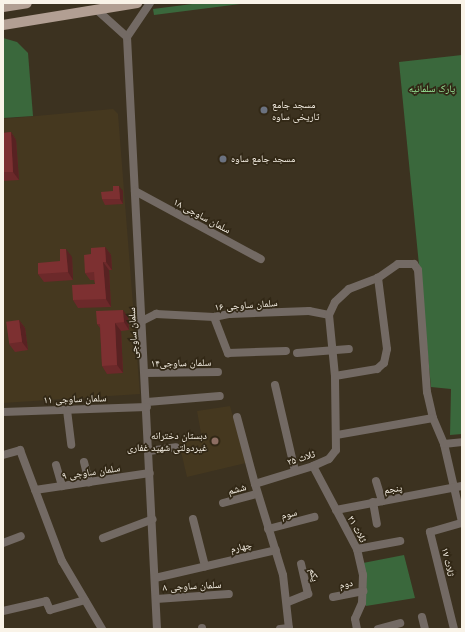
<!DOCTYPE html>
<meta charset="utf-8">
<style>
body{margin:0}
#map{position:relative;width:465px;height:632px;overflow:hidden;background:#3c3220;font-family:Inter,"Noto Naskh Arabic",sans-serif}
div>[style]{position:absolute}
.built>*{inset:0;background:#45381f}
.green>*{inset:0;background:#3a683c}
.minor>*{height:8px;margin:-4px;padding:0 4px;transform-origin:4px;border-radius:4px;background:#736a64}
.major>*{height:10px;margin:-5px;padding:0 5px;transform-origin:5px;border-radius:5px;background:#b29f93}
.wall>*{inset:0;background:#6c292a}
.shaded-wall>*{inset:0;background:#582222}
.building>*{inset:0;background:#7d3031;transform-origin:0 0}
.dots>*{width:11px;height:11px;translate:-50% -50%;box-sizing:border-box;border:2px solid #322816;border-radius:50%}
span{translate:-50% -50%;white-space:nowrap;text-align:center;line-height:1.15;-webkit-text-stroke:3.5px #322816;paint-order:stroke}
.park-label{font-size:10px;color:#9bed9c}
.poi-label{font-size:10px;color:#f9f3e8}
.left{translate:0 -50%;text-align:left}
.right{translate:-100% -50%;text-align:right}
.street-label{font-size:10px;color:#f9f3e8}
.frame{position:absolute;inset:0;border:4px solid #f9f3e8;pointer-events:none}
</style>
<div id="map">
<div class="built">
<div style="clip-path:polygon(113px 109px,118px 114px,140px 394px,3px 403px,3px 119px)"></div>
<div style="clip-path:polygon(230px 406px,246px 463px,187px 477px,179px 443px,202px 439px,197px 411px)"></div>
</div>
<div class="green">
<div style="clip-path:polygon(200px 3px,248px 3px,154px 15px,153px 9px)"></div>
<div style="clip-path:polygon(3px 38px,17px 42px,28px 53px,33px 116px,3px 118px)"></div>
<div style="clip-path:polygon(462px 55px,462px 434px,450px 435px,451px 389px,431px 387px,399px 62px)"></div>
<div style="clip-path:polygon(404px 555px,415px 598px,366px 606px,366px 582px,363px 563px)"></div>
</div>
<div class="minor">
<div style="left:150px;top:3px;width:41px;rotate:124.1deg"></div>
<div style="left:127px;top:37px;width:593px;rotate:87.1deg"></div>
<div style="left:97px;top:10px;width:40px;rotate:42deg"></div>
<div style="left:135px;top:191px;width:143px;rotate:28.4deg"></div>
<div style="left:214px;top:317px;width:39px;rotate:69deg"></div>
<div style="left:228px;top:353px;width:58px;rotate:-2deg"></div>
<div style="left:142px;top:321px;width:16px;rotate:-27deg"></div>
<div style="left:156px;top:314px;width:58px;rotate:3deg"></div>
<div style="left:214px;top:317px;width:16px;rotate:-11deg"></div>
<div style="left:230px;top:314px;width:79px;rotate:-2.2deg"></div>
<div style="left:309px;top:311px;width:20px;rotate:11deg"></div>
<div style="left:297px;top:353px;width:52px;rotate:-4.4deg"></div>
<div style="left:145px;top:373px;width:73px;rotate:-0.8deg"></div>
<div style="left:335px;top:376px;width:61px;rotate:-95.6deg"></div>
<div style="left:329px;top:315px;width:14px;rotate:-65deg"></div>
<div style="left:335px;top:302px;width:19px;rotate:-43deg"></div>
<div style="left:349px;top:289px;width:31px;rotate:-21deg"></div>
<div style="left:378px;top:278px;width:24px;rotate:-35deg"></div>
<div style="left:398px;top:264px;width:16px"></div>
<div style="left:414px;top:264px;width:7px;rotate:56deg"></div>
<div style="left:418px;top:270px;width:122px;rotate:85.8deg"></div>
<div style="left:427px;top:392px;width:27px;rotate:77deg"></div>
<div style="left:433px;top:418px;width:97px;rotate:170deg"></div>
<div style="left:275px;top:385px;width:88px;rotate:76.9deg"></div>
<div style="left:147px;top:402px;width:73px;rotate:-4.7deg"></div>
<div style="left:67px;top:410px;width:35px;rotate:83deg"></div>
<div style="left:3px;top:412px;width:144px;rotate:-2deg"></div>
<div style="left:237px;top:417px;width:69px;rotate:75deg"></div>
<div style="left:433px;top:418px;width:28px;rotate:67deg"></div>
<div style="left:444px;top:444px;width:80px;rotate:77deg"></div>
<div style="left:444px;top:444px;width:18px;rotate:-6deg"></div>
<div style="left:149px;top:451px;width:27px;rotate:-8deg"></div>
<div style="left:3px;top:455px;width:18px;rotate:-16deg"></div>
<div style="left:20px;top:450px;width:119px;rotate:69.3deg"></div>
<div style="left:62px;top:561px;width:79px;rotate:59.5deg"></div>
<div style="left:84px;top:462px;width:21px;rotate:76deg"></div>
<div style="left:56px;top:465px;width:22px;rotate:74deg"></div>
<div style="left:313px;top:466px;width:94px;rotate:62.1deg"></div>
<div style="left:357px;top:549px;width:27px;rotate:77deg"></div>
<div style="left:363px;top:575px;width:28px;rotate:92deg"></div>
<div style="left:362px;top:603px;width:17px;rotate:114deg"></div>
<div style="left:355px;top:619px;width:10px;rotate:79deg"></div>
<div style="left:376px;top:481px;width:21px;rotate:73deg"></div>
<div style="left:35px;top:490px;width:116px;rotate:-8.4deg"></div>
<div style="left:373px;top:502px;width:22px;rotate:80deg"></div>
<div style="left:223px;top:503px;width:35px;rotate:-15deg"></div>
<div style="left:336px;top:510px;width:128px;rotate:-10.8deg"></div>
<div style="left:193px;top:519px;width:49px;rotate:75.7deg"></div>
<div style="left:268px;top:529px;width:48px;rotate:-14.6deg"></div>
<div style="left:103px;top:538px;width:53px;rotate:-20.8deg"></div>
<div style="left:3px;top:543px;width:19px;rotate:-21deg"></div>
<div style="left:357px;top:549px;width:44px;rotate:-10.5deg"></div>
<div style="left:155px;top:578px;width:124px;rotate:-13deg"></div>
<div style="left:333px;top:597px;width:31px;rotate:-11deg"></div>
<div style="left:156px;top:599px;width:73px;rotate:-3.9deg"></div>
<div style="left:288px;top:602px;width:22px;rotate:-22deg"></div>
<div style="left:308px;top:594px;width:31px;rotate:-103deg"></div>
<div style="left:3px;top:611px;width:44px;rotate:-13.1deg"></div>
<div style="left:46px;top:601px;width:10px;rotate:66deg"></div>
<div style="left:50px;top:610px;width:36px;rotate:-16deg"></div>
<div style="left:422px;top:617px;width:12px;rotate:76deg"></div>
<div style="left:202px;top:628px;width:1px;rotate:90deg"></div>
<div style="left:280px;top:629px;width:9px;rotate:-6deg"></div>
<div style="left:289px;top:629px;width:54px;rotate:-96.3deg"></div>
<div style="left:283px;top:575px;width:95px;rotate:-107.1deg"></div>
<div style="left:255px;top:484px;width:61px;rotate:-17.2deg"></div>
<div style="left:313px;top:466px;width:17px;rotate:-24deg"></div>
<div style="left:329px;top:459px;width:11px;rotate:-52deg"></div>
<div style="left:336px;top:450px;width:74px;rotate:-90.8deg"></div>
<div style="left:335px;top:376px;width:43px;rotate:-9.5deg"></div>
<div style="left:377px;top:369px;width:9px;rotate:-41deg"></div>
<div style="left:384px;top:363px;width:14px;rotate:-78deg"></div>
<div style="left:387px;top:349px;width:72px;rotate:-97.2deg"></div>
<div style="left:378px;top:629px;width:23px;rotate:-15deg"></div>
<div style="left:454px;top:629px;width:100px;rotate:-103.9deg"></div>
<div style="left:430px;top:532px;width:33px;rotate:-16deg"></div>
</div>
<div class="major">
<div style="left:3px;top:7px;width:24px;rotate:-9deg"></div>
<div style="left:3px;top:25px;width:136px;rotate:-9.3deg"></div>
</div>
<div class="wall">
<div style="clip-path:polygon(11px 132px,16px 140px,19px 180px,3px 181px,3px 133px)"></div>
<div style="clip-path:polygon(123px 191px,123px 204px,105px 205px,102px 199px)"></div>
<div style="clip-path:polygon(105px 247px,111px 255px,112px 270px,109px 270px,111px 307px,78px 308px,73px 300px,95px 284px,94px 280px,90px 280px,85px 273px,91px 254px)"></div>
<div style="clip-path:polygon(72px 257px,73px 280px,44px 282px,38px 274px,60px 261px)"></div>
<div style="clip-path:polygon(128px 317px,129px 330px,121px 331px,123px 373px,107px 374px,102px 366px,100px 328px,97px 324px)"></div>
<div style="clip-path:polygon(19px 320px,25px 328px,28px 350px,15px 352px,9px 344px)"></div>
</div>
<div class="shaded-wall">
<div style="clip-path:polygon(11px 132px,16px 140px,19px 180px,13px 172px)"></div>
<div style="clip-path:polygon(119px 186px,123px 191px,123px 204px,120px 199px)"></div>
<div style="clip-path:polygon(105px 247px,111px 255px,112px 270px,106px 262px)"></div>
<div style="clip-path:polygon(66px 249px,72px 257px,73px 280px,68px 272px)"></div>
<div style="clip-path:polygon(103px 262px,109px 270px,111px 307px,106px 299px)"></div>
<div style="clip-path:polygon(123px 310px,128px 317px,129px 330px,124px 322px)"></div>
<div style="clip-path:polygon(19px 320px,25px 328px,28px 350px,22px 342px)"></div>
<div style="clip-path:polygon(115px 323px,121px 331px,123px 373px,117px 365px)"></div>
</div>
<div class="building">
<div style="clip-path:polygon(11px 132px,13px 172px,3px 172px,3px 133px)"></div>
<div style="clip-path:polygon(113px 186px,119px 186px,120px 199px,102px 199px,101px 192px,113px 191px)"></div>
<div style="clip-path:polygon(105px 247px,106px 262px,103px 262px,106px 299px,73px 300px,72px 285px,95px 284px,94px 272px,85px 273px,84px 255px,91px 254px,91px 248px)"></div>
<div style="clip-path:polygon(60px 249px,66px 249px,68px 272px,38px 274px,38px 263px,60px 261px)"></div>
<div style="clip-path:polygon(123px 310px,124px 322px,115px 323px,117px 365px,102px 366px,100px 324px,97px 324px,96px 311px)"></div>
<div style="left:19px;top:320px;width:22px;height:13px;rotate:82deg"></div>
</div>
<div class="dots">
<div style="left:264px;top:110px;background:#6b7280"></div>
<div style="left:223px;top:159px;background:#6b7280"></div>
<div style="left:215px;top:441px;background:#8d6e63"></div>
</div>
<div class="park-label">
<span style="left:432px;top:89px">پارک سلمانیه</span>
</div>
<div class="poi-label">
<span class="left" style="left:272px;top:110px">مسجد جامع<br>تاریخی ساوه</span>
<span class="left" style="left:231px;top:159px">مسجد جامع ساوه</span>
<span class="right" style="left:207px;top:441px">دبستان دخترانه<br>غیردولتی شهید غفاری</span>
</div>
<div class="street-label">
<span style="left:202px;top:216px;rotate:28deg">سلمان ساوجی ۱۸</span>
<span style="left:246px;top:305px;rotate:-4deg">سلمان ساوجی ۱۶</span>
<span style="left:133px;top:333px;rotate:-93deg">سلمان ساوجی</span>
<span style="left:181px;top:363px;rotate:-1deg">سلمان ساوجی۱۴</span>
<span style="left:75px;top:399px;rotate:-2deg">سلمان ساوجی ۱۱</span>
<span style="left:301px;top:458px;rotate:-18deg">ثلاث ۲۵</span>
<span style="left:91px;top:472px;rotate:-8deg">سلمان ساوجی ۹</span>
<span style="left:237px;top:489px;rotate:-15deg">ششم</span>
<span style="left:393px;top:489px;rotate:-10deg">پنجم</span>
<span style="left:289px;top:514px;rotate:-14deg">سوم</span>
<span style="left:357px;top:529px;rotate:62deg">ثلاث ۲۱</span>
<span style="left:241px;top:547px;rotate:-13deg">چهارم</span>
<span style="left:448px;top:562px;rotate:77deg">ثلاث ۱۷</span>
<span style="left:314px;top:575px;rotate:78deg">یکم</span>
<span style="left:346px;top:584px;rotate:-12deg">دوم</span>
<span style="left:192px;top:586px;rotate:-3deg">سلمان ساوجی ۸</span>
</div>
<div class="frame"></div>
</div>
